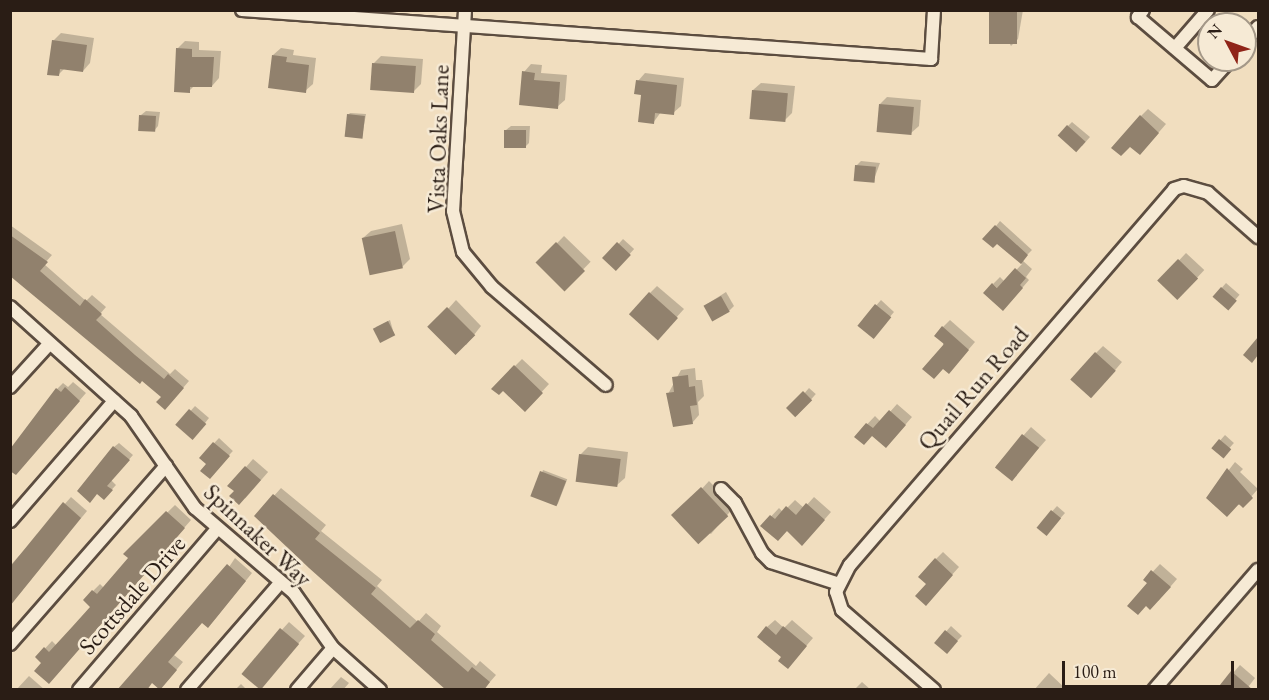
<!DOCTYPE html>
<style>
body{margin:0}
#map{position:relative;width:1269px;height:700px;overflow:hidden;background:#f1debf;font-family:"EB Garamond",serif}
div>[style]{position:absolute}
.shadow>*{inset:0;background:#0003;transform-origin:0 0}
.building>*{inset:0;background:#91816d;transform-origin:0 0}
.roads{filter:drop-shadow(2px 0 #5c4d40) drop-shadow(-2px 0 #5c4d40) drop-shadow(0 2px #5c4d40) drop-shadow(0 -2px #5c4d40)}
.minor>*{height:12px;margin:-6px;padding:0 6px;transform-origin:6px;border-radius:6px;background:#f6ead5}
span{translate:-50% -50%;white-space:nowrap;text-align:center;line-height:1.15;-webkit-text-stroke:5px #f6ead5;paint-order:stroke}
.street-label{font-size:24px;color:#2a1d15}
.frame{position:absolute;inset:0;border:12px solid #2a1d15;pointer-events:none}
.north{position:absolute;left:1197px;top:12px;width:60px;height:60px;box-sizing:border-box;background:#f6ead5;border:2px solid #a49888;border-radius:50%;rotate:311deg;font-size:16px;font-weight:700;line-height:24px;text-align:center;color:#2a1d15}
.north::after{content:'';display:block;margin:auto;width:21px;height:27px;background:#8f2418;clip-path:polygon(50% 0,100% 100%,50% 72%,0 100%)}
.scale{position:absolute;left:1062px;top:661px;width:172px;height:27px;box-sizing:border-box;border:3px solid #2a1d15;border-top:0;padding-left:8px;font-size:18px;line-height:21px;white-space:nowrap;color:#2a1d15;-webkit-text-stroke:4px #f6ead5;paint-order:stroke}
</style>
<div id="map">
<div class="shadow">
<div style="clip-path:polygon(991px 10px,1023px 10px,1018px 39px,1011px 46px)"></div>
<div style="clip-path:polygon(61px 33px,94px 38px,90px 63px,83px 71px,65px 68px,58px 75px,53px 41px)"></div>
<div style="clip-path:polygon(185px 41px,199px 42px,199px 50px,221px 51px,219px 78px,212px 86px,195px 85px,189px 91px,177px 49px)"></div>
<div style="clip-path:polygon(281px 48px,294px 50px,293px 55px,316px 58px,313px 84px,305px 91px,273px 55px)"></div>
<div style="clip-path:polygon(381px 56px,423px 59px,421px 84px,413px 92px,372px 77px,373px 64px)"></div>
<div style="clip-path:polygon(531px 64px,542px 65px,541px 73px,567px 75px,565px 100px,557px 107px,524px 72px)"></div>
<div style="clip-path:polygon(645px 73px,684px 78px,681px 106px,673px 113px,661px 112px,653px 123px,638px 81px)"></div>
<div style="clip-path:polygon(761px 83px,795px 86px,792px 113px,785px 120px,753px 90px)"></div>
<div style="clip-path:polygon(887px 97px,921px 100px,919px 126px,911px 133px,880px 104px)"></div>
<div style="clip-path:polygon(1148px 109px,1166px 124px,1147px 146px,1141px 116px)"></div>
<div style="clip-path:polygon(146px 111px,160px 112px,158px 126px,154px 131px,141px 115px)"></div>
<div style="clip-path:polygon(350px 113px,366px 114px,362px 137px,348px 115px)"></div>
<div style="clip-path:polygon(1072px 122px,1090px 137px,1082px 146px,1068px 126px)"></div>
<div style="clip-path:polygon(511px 126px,530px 126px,529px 143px,524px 148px,506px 130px)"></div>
<div style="clip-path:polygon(861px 161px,880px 163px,873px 182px,856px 166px)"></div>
<div style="clip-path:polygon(1000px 221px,1032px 250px,1022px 260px,1032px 269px,1026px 277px,1029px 280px,1011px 301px,993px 284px,1000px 277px,1005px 282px,1022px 264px,997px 242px,996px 226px)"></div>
<div style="clip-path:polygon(402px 224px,410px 259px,402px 267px,363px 238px,371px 231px)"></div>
<div style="clip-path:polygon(10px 225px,52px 255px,44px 264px,86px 301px,92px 295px,106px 307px,100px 314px,141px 349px,170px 374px,175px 369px,189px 381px,170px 403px,10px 273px)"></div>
<div style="left:564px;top:236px;width:37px;height:37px;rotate:44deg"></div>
<div style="left:623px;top:239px;width:15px;height:26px;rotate:42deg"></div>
<div style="left:1186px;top:253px;width:25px;height:39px;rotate:43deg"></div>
<div style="left:1226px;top:283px;width:18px;height:18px;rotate:41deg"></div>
<div style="clip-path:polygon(657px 286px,684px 309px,665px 330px,650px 293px)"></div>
<div style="clip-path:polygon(726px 292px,734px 306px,729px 311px,704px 306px)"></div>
<div style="clip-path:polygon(456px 300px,481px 326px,466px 345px,431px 328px)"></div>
<div style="clip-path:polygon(881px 300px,894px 312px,877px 332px,859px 325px)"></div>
<div style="clip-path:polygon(390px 320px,394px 334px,376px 327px)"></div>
<div style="clip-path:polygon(950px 320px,975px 342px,956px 364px,943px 367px,943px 327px)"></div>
<div style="clip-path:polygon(1103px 346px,1122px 362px,1099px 389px,1096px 353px)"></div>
<div style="clip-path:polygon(522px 359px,549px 384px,525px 410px,503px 389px,493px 388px)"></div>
<div style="clip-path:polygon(695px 368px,696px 380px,702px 380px,704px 396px,698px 402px,699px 415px,692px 423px,668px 394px,681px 370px)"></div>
<div style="clip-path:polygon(73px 382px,86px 393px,22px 467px,57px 389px,63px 383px,68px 387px)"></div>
<div style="left:809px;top:388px;width:9px;height:29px;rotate:41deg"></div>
<div style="clip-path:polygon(897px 404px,912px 417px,893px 439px,872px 434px,856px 436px,875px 416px,881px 422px)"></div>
<div style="clip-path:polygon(195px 406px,209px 418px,197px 433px,178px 425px)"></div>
<div style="clip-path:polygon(1031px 427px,1046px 440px,1018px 472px,996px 466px)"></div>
<div style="left:1225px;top:435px;width:12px;height:18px;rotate:42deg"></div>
<div style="left:219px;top:438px;width:19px;height:27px;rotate:43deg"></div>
<div style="clip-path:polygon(119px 443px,133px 455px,111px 480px,116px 485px,104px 498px,114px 447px)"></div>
<div style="clip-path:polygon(588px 447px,628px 452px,625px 478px,617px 485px,580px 455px)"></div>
<div style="left:253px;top:459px;width:20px;height:35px;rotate:41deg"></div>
<div style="clip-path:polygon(1235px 462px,1243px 469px,1240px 472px,1258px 489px,1243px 506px,1208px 497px)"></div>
<div style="left:543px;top:470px;width:26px;height:27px;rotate:21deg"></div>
<div style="clip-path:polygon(709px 481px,734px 507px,711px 534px,676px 517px)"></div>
<div style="clip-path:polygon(281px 488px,326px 525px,321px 531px,382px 580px,377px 586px,418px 622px,426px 613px,441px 626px,437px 632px,476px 666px,480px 661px,496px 675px,483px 690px,256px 516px)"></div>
<div style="clip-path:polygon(71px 497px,87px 511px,10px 605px,10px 566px)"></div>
<div style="clip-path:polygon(814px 497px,831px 512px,810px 536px,762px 526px,779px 508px,783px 512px,795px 500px,804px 508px)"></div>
<div style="clip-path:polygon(175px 505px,191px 520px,56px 675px,37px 657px,52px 641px,57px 646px,93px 607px,93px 591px,100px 584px,104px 588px,130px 558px,125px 554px)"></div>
<div style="clip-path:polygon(1057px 506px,1065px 513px,1051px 529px,1038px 527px)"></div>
<div style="clip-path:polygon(943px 552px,959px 567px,933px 596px,928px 584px,936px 559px)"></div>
<div style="clip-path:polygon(235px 558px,252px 573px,215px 619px,208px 626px,203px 621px,174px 655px,183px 662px,167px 681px,153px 682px)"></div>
<div style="clip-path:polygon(1160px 564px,1177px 579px,1158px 601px,1145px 580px)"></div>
<div style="clip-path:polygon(775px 620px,784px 628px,792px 620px,813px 638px,795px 659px,784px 657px,767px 627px)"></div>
<div style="clip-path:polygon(289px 622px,305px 636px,266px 680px,243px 673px)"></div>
<div style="clip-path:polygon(951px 626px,962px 636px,951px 647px,936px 643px)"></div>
<div style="clip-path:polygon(1240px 665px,1255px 678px,1246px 690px,1218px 690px)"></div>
<div style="clip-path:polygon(1049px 673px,1067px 690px,1034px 690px)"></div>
<div style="clip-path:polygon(29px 676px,45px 690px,16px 690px)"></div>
<div style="clip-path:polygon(341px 677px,349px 683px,343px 690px,329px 690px)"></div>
<div style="clip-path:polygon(862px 682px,871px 690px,854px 690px)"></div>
<div style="clip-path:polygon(241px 684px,247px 690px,235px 690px)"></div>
</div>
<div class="building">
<div style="left:989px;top:10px;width:28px;height:34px"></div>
<div style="clip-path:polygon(52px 40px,87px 45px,83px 72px,60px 69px,59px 76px,47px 75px)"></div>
<div style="clip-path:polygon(176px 48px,192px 49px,192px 57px,214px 57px,212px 87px,190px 87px,190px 93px,174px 92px)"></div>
<div style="clip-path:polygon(272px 55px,287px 57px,286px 62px,309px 65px,306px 93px,268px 88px)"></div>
<div style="left:372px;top:63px;width:44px;height:27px;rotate:4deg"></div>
<div style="clip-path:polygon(522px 71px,535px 73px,534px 80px,560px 82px,558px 109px,519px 105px)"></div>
<div style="clip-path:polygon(636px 80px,677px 85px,674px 115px,655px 113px,654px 124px,638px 122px,641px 95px,634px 94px)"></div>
<div style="left:752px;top:90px;width:36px;height:29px;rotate:5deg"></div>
<div style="left:879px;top:104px;width:35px;height:28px;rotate:5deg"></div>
<div style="left:347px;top:114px;width:18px;height:23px;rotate:6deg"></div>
<div style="left:139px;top:115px;width:17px;height:16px;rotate:3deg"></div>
<div style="clip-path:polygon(1140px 115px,1159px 133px,1140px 155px,1130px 147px,1121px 156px,1111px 148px)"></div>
<div style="left:1067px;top:125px;width:25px;height:14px;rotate:42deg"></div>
<div style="left:504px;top:130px;width:22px;height:18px"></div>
<div style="left:855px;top:165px;width:21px;height:16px;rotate:5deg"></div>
<div style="clip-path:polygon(995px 225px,1028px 255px,1021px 264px,997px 244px,993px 248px,982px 239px)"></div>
<div style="left:395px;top:231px;width:38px;height:34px;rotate:78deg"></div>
<div style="clip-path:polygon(10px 235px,48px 262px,40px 271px,80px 306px,85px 299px,102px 314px,96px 320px,135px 355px,164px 379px,168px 374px,184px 388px,165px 410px,156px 402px,161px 397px,142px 381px,140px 384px,10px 276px)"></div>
<div style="left:556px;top:242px;width:41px;height:29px;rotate:45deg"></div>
<div style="left:617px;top:242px;width:19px;height:22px;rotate:43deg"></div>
<div style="left:1178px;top:259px;width:28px;height:30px;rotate:44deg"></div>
<div style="clip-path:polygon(1015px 268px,1026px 278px,1020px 285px,1023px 288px,1003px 311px,983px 293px,992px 283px,997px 288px)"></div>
<div style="left:1221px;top:287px;width:21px;height:13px;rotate:41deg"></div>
<div style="left:649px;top:292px;width:39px;height:30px;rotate:42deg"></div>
<div style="left:721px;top:296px;width:18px;height:20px;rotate:61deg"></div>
<div style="left:875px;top:304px;width:21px;height:28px;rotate:39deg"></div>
<div style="left:447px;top:307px;width:40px;height:28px;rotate:45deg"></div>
<div style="left:388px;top:321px;width:16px;height:17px;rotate:63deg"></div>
<div style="clip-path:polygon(942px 326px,969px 350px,949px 374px,943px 369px,934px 379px,922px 369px,944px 344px,934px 336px)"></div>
<div style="clip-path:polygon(1258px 337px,1258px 355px,1252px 363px,1243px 355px)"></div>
<div style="left:1095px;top:352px;width:28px;height:37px;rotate:42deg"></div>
<div style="clip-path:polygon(514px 365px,543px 393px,525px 412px,503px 391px,499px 395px,491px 389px)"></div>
<div style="clip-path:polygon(688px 375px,689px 387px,695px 386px,697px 405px,690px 406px,693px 424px,673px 427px,666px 393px,674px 392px,672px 377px)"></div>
<div style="clip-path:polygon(65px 387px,80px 401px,16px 475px,10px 471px,10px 449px,56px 388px,61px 392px)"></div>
<div style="left:803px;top:391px;width:13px;height:24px;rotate:45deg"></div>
<div style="left:189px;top:409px;width:23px;height:21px;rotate:41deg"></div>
<div style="clip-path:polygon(889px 410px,906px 425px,886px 448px,872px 436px,864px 445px,854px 437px,866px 423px,873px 428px)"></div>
<div style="left:1022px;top:434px;width:22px;height:43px;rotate:39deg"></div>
<div style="left:1219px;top:439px;width:16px;height:12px;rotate:40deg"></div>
<div style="clip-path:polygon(213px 442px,230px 456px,210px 479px,200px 471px,206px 464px,199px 458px)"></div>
<div style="clip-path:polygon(113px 446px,130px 460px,107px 486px,113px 490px,104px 500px,97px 494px,90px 503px,77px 491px)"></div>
<div style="left:579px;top:454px;width:42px;height:28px;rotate:7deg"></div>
<div style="clip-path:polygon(245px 466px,261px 480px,239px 505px,229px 496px,234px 491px,227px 486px)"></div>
<div style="clip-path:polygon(1227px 468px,1253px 498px,1243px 508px,1239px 504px,1227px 517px,1206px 498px)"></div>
<div style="left:540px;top:471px;width:28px;height:27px;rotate:21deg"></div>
<div style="left:701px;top:487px;width:40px;height:41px;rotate:47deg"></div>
<div style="clip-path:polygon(273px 494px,320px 533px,315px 539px,376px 588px,371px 594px,410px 628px,418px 620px,435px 634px,431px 640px,468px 672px,472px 667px,490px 682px,484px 690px,446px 690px,309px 568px,254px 516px)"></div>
<div style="clip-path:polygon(63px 502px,81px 518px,10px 606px,10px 567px)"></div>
<div style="clip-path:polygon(806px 503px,825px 520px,802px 546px,787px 531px,778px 541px,760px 526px,770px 515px,775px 519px,786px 506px,796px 515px)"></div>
<div style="left:1051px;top:510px;width:13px;height:23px;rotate:39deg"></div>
<div style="clip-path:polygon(166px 511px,185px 528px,49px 684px,34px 671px,41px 663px,35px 657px,44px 647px,49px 652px,72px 627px,90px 607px,83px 600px,92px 590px,97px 594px,128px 558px,123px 554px)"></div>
<div style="clip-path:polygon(935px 558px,953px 575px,926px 606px,915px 596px,926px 584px,918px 577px)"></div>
<div style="clip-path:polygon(227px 564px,246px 581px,208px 628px,202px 623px,168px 662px,177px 670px,160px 690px,152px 683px,147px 690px,117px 690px)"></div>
<div style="clip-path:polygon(1151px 570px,1171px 587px,1150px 610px,1146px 606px,1138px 615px,1127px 606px,1147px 583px,1143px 580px)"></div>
<div style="clip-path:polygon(766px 626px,776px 635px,783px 626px,807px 646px,788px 669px,778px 661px,781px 657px,757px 637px)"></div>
<div style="left:280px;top:628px;width:25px;height:60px;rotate:40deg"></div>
<div style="left:945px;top:630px;width:17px;height:17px;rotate:40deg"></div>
<div style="clip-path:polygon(1231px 671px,1253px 690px,1216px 690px)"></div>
</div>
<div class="roads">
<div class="minor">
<div style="left:242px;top:10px;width:691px;rotate:4.07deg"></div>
<div style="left:931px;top:59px;width:49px;rotate:-86.5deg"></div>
<div style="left:465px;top:10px;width:201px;rotate:93.4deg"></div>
<div style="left:453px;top:211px;width:42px;rotate:76.3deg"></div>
<div style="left:463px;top:252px;width:45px;rotate:50.4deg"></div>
<div style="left:492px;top:287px;width:150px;rotate:40.7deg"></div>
<div style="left:1143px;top:10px;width:9px;rotate:126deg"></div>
<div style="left:1138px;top:17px;width:97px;rotate:40.4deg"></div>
<div style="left:1212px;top:80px;width:27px;rotate:-48deg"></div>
<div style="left:1245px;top:42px;width:20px;rotate:-49deg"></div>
<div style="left:1175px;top:48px;width:50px;rotate:-49deg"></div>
<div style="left:10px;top:307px;width:163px;rotate:42deg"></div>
<div style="left:131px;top:416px;width:112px;rotate:55.2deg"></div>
<div style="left:195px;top:508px;width:130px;rotate:40.6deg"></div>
<div style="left:294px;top:593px;width:67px;rotate:54.7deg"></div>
<div style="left:333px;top:648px;width:63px;rotate:41.8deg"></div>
<div style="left:10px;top:387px;width:59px;rotate:-47.7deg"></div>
<div style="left:721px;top:489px;width:20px;rotate:45deg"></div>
<div style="left:735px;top:503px;width:57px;rotate:61.6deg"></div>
<div style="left:762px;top:553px;width:13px;rotate:45deg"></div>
<div style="left:771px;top:562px;width:71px;rotate:17.9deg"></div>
<div style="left:10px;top:521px;width:159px;rotate:-49.1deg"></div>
<div style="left:10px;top:644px;width:237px;rotate:-48.8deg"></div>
<div style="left:79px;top:690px;width:213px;rotate:-49.4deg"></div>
<div style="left:187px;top:690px;width:143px;rotate:-49deg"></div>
<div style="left:297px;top:690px;width:55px;rotate:-49.4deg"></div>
<div style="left:934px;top:690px;width:122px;rotate:-139deg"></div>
<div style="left:842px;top:610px;width:19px;rotate:-108deg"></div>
<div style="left:836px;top:592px;width:30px;rotate:-63deg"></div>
<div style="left:850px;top:565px;width:496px;rotate:-49.2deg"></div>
<div style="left:1174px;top:189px;width:10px;rotate:-17deg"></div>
<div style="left:1184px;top:186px;width:25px;rotate:16deg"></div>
<div style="left:1208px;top:193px;width:67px;rotate:41.3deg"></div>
<div style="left:1154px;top:690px;width:159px;rotate:-49.1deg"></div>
</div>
</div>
<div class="street-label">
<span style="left:438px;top:139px;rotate:-88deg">Vista Oaks Lane</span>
<span style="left:973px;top:388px;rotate:-49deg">Quail Run Road</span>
<span style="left:258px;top:535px;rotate:43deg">Spinnaker Way</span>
<span style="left:132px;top:595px;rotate:-49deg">Scottsdale Drive</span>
</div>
<div class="frame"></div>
<div class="north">N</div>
<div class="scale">100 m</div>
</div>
